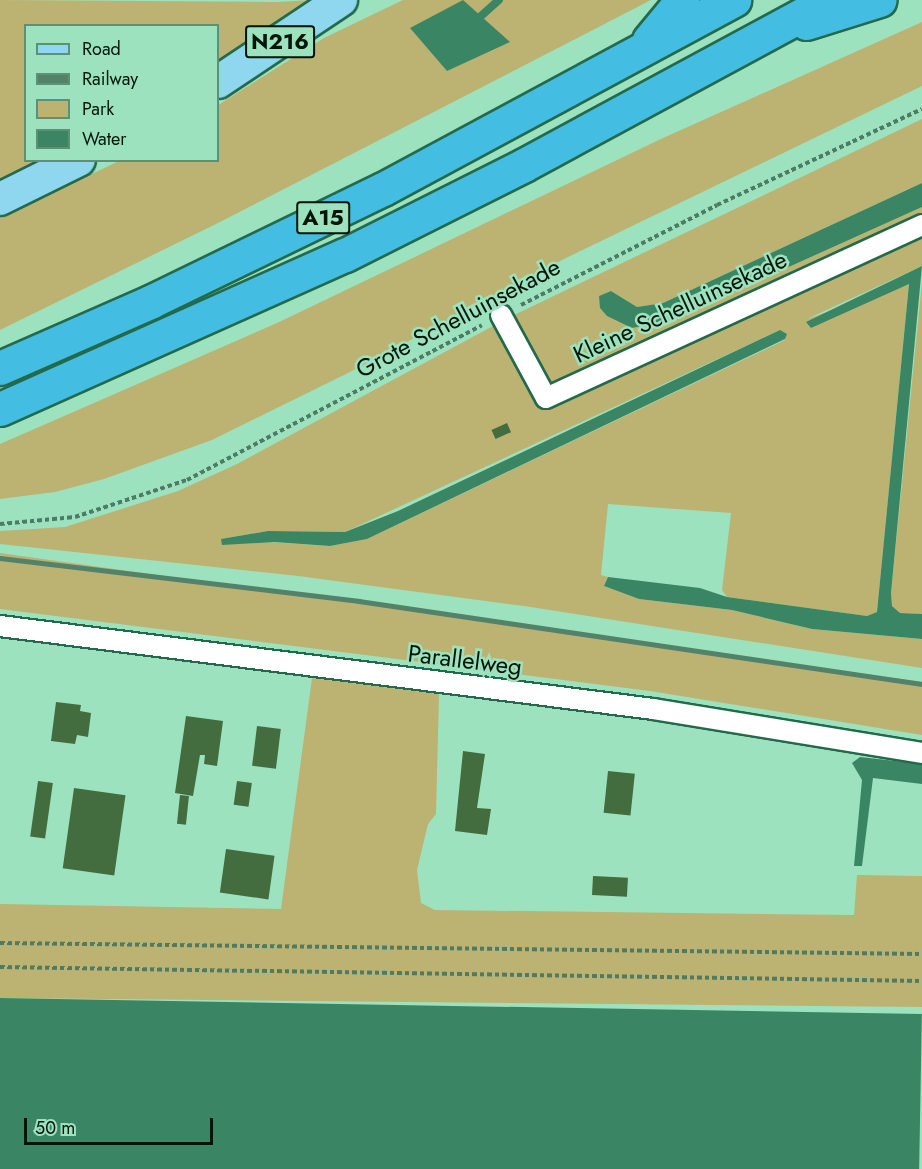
<!DOCTYPE html>
<style>
body{margin:0}
#map{position:relative;width:922px;height:1169px;overflow:hidden;background:#9ce2bf;font-family:Jost,sans-serif}
div>[style]{position:absolute}
.green>*{inset:0;background:#bcb372}
.water>*{inset:0;background:#3a8664;transform-origin:0 0}
.stream>*{height:8px;margin:-4px;padding:0 4px;transform-origin:4px;border-radius:4px;background:#3a8664}
.building>*{inset:0;background:#436d3f;transform-origin:0 0}
.path>*{height:4px;margin-top:-2px;transform-origin:0;background:repeating-linear-gradient(90deg,#4e7b64 0 4.5px,transparent 0 7.5px)}
.roads{filter:drop-shadow(2px 0 #236a4c) drop-shadow(-2px 0 #236a4c) drop-shadow(0 2px #236a4c) drop-shadow(0 -2px #236a4c)}
.minor>*{height:20px;margin:-10px;padding:0 10px;transform-origin:10px;border-radius:10px;background:#fff}
.primary>*{height:32px;margin:-16px;padding:0 16px;transform-origin:16px;border-radius:16px;background:#8fd7ee}
.motorway>*{height:33px;margin:-16.5px;padding:0 16.5px;transform-origin:16.5px;border-radius:16.5px;background:#44bde2}
.rail>*{height:4.5px;margin:-2.25px;padding:0 2.25px;transform-origin:2.25px;border-radius:2.25px;background:#53826a}
span{translate:-50% -50%;white-space:nowrap;text-align:center;line-height:1.15;-webkit-text-stroke:5px #9ce2bf;paint-order:stroke}
.shield-label span{padding:2px 4px;background:#9ce2bf;border:2px solid;border-radius:4px;-webkit-text-stroke-width:0}
.shield-label{font-size:22px;color:#001509;font-weight:700}
.street-label{font-size:24px;color:#001509}
.legend{position:absolute;left:24px;top:24px;width:195px;height:138px;box-sizing:border-box;background:#9ce2bf;border:2px solid #5e9076;margin:0;padding:8px 10px;list-style:none;font-size:18px;color:#001509}
.legend li{display:flex;align-items:center;gap:12px;height:30px}
.legend b{width:30px;border:2px solid #5e9076}
.scale{position:absolute;left:24px;top:1118px;width:189px;height:27px;box-sizing:border-box;border:3px solid #001509;border-top:0;padding-left:8px;font-size:18px;line-height:21px;white-space:nowrap;color:#001509;-webkit-text-stroke:4px #9ce2bf;paint-order:stroke}
</style>
<div id="map">
<div class="green">
<div style="clip-path:polygon(0 0,276px 2px,312px 0,218px 64px,218px 26px,26px 26px,26px 160px,43px 161px,0 181px)"></div>
<div style="clip-path:polygon(403px 0,651px 0,220px 222px,0 330px,0 218px,119px 161px,218px 160px,218px 105px,324px 38px)"></div>
<div style="clip-path:polygon(922px 22px,922px 86px,566px 258px,348px 373px,212px 440px,104px 479px,55px 492px,0 499px,0 444px,277px 323px,663px 138px)"></div>
<div style="clip-path:polygon(922px 119px,922px 183px,663px 303px,637px 307px,611px 291px,599px 296px,671px 320px,922px 207px,922px 219px,558px 384px,547px 382px,512px 316px)"></div>
<div style="clip-path:polygon(evenodd,922px 231px,922px 266px,807px 319px,909px 284px,877px 612px,867px 616px,727px 597px,722px 590px,731px 513px,608px 504px,601px 575px,608px 577px,604px 586px,639px 599px,732px 610px,812px 629px,922px 639px,922px 668px,524px 606px,298px 576px,0 544px,0 531px,65px 527px,178px 491px,237px 464px,493px 326px,499px 328px,541px 407px,922px 231px,780px 330px,785px 340px,367px 539px,330px 546px,222px 539px,268px 531px,345px 532px,780px 330px)"></div>
<div style="clip-path:polygon(922px 282px,922px 614px,900px 613px,892px 606px,891px 593px)"></div>
<div style="clip-path:polygon(0 553px,922px 682px,922px 735px,650px 691px,0 609px)"></div>
<div style="clip-path:polygon(312px 678px,439px 694px,436px 814px,428px 824px,417px 870px,421px 903px,435px 910px,854px 915px,857px 875px,922px 876px,922px 1007px,0 998px,0 904px,281px 909px)"></div>
</div>
<div class="water">
<div style="clip-path:polygon(463px 0,510px 42px,447px 71px,410px 28px)"></div>
<div style="clip-path:polygon(922px 183px,922px 207px,671px 320px,632px 328px,607px 316px,600px 308px,599px 296px,611px 291px,637px 307px,663px 303px)"></div>
<div style="clip-path:polygon(922px 266px,891px 593px,892px 606px,900px 613px,922px 614px,922px 639px,812px 629px,732px 610px,639px 599px,604px 586px,608px 577px,700px 588px,727px 597px,867px 616px,877px 612px,909px 284px,811px 328px,806px 322px)"></div>
<div style="clip-path:polygon(780px 330px,787px 334px,785px 339px,367px 539px,330px 546px,274px 542px,222px 545px,221px 539px,268px 531px,345px 532px,398px 511px)"></div>
<div style="clip-path:polygon(860px 757px,922px 764px,922px 784px,873px 778px,862px 866px,854px 866px,862px 780px,852px 763px)"></div>
<div style="left:0;top:998px;width:922px;height:171px;rotate:1deg"></div>
</div>
<div class="stream">
<div style="left:481px;top:16px;width:24px;rotate:-42deg"></div>
</div>
<div class="building">
<div style="left:507px;top:423px;width:10px;height:17px;rotate:66deg"></div>
<div style="clip-path:polygon(56px 702px,81px 705px,80px 711px,91px 713px,88px 737px,77px 735px,75px 744px,51px 741px)"></div>
<div style="clip-path:polygon(186px 716px,223px 721px,217px 766px,204px 764px,205px 755px,200px 755px,193px 796px,175px 793px)"></div>
<div style="left:257px;top:726px;width:24px;height:40px;rotate:7deg"></div>
<div style="clip-path:polygon(463px 751px,485px 754px,477px 808px,491px 809px,487px 835px,455px 831px)"></div>
<div style="left:608px;top:771px;width:27px;height:42px;rotate:6deg"></div>
<div style="left:38px;top:781px;width:15px;height:56px;rotate:8deg"></div>
<div style="left:237px;top:781px;width:15px;height:24px;rotate:8deg"></div>
<div style="left:74px;top:788px;width:52px;height:81px;rotate:8deg"></div>
<div style="left:180px;top:795px;width:9px;height:29px;rotate:6deg"></div>
<div style="left:226px;top:849px;width:49px;height:44px;rotate:8deg"></div>
<div style="left:593px;top:876px;width:35px;height:19px;rotate:3deg"></div>
</div>
<div class="path">
<div style="left:521px;top:305px;width:220px;rotate:-27deg"></div>
<div style="left:717px;top:205px;width:226px;rotate:-25.1deg"></div>
<div style="left:0;top:524px;width:75px;rotate:-5.3deg"></div>
<div style="left:75px;top:517px;width:118px;rotate:-18.3deg"></div>
<div style="left:187px;top:480px;width:333px;rotate:-27.7deg"></div>
<div style="left:0;top:943px;width:922px;rotate:0.68deg"></div>
<div style="left:0;top:967px;width:922px;rotate:0.87deg"></div>
</div>
<div class="roads">
<div class="minor">
<div style="left:501px;top:315px;width:94px;rotate:61.5deg"></div>
<div style="left:546px;top:398px;width:414px;rotate:-24.7deg"></div>
<div style="left:0;top:626px;width:658px;rotate:7.24deg"></div>
<div style="left:653px;top:709px;width:273px;rotate:9.3deg"></div>
</div>
<div class="primary">
<div style="left:218px;top:82px;width:148px;rotate:-33.7deg"></div>
<div style="left:0;top:199px;width:88px;rotate:-26.3deg"></div>
</div>
<div class="motorway">
<div style="left:806px;top:23px;width:77px;rotate:-17.3deg"></div>
<div style="left:649px;top:40px;width:52px;rotate:-50.5deg"></div>
<div style="left:0;top:368px;width:164px;rotate:-23.7deg"></div>
<div style="left:150px;top:302px;width:259px;rotate:-25.9deg"></div>
<div style="left:383px;top:189px;width:399px;rotate:-28.3deg"></div>
<div style="left:0;top:409px;width:378px;rotate:-24.1deg"></div>
<div style="left:345px;top:255px;width:200px;rotate:-26.7deg"></div>
<div style="left:524px;top:165px;width:347px;rotate:-28.4deg"></div>
</div>
</div>
<div class="rail">
<div style="left:0;top:558px;width:362px;rotate:6.8deg"></div>
<div style="left:359px;top:601px;width:569px;rotate:8.39deg"></div>
</div>
<div class="shield-label">
<span style="left:280px;top:42px">N216</span>
<span style="left:323px;top:218px">A15</span>
</div>
<div class="street-label">
<span style="left:680px;top:307px;rotate:-25deg">Kleine Schelluinsekade</span>
<span style="left:458px;top:318px;rotate:-28deg">Grote Schelluinsekade</span>
<span style="left:465px;top:660px;rotate:7deg">Parallelweg</span>
</div>
<ul class="legend">
<li><b style="height:8px;background:#8fd7ee"></b>Road</li>
<li><b style="height:8px;background:#53826a"></b>Railway</li>
<li><b style="height:16px;background:#bcb372"></b>Park</li>
<li><b style="height:16px;background:#3a8664"></b>Water</li>
</ul>
<div class="scale">50 m</div>
</div>
